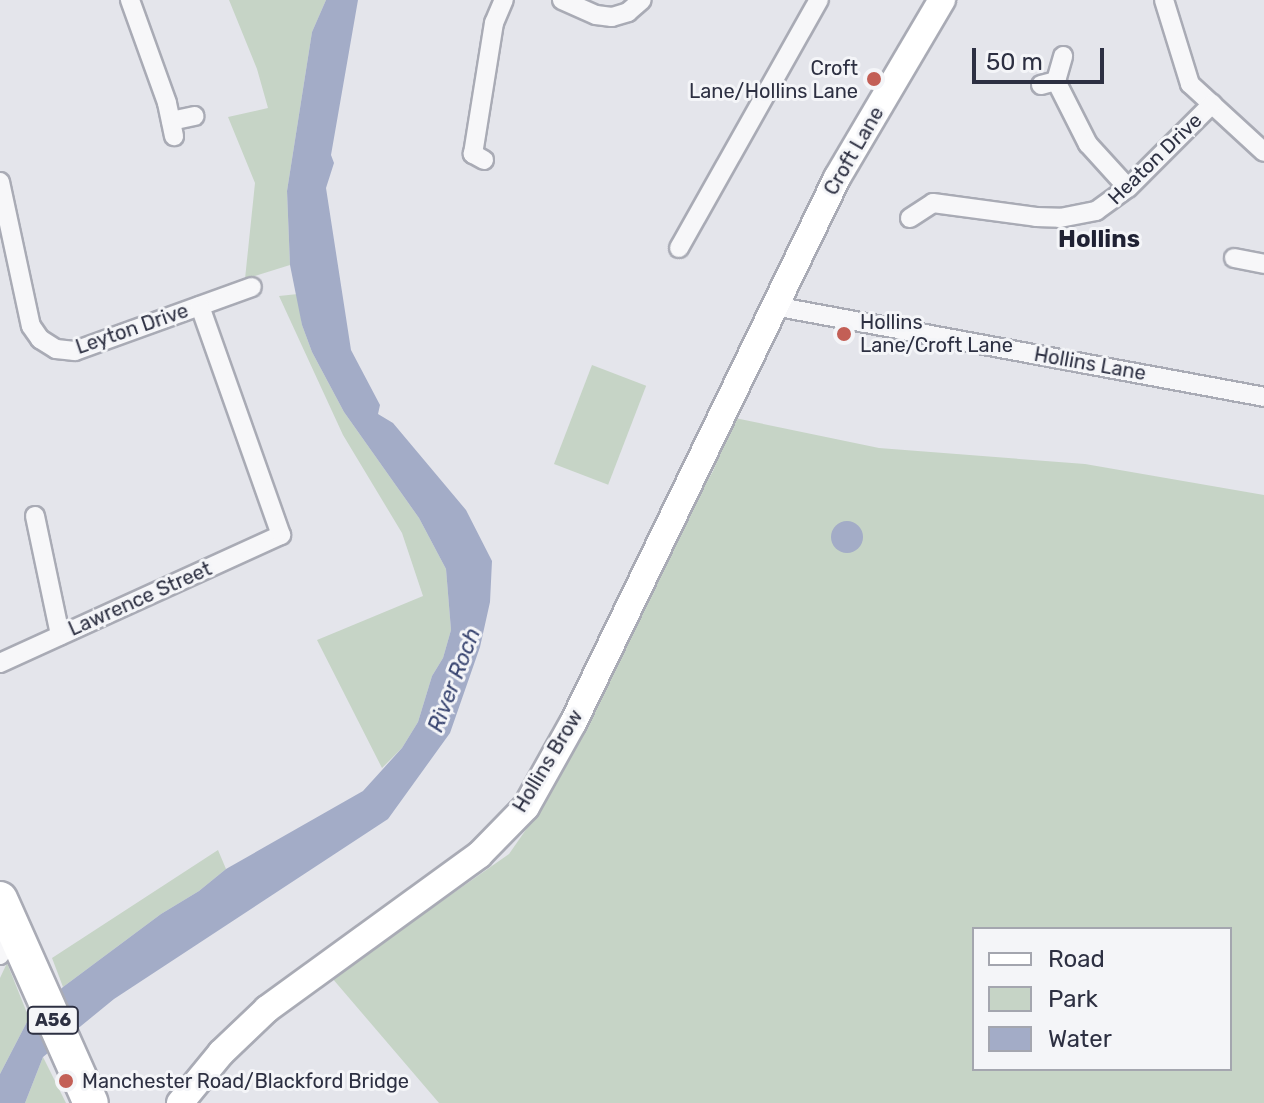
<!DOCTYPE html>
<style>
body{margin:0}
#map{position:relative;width:1264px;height:1103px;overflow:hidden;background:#e4e5eb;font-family:Rubik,sans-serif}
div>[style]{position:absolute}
.green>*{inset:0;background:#c6d4c6;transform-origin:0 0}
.water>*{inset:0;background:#a3acc7}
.round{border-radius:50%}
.roads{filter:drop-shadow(2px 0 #a9abb5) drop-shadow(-2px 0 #a9abb5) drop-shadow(0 2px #a9abb5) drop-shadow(0 -2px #a9abb5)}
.street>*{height:18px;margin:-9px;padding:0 9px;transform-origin:9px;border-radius:9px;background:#f7f7f9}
.secondary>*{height:26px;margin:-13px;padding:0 13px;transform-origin:13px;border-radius:13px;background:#fff}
.highway>*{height:34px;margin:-17px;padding:0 17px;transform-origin:17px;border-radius:17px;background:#fff}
.dots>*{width:22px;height:22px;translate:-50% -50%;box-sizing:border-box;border:4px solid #f4f5f8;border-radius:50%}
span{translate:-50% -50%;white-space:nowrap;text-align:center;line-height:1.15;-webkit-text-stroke:6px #f4f5f8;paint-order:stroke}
.shield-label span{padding:2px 6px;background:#f4f5f8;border:2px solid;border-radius:6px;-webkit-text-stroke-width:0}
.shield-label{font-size:18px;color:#2d3042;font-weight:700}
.poi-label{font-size:20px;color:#2d3042}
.right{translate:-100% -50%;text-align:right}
.left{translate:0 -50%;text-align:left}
.street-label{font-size:20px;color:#2d3042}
.water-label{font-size:22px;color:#3b4772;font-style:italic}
.quarter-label{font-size:24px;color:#1f2133;font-weight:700}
.legend{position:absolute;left:972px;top:927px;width:260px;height:144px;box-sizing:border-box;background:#f4f5f8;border:2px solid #a4a6af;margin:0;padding:10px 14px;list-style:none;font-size:24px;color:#2d3042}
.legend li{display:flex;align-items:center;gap:16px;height:40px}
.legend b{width:40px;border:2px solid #a4a6af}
.scale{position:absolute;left:972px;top:48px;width:132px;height:36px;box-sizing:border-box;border:4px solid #2d3042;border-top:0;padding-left:10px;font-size:24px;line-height:28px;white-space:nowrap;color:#2d3042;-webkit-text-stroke:6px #f4f5f8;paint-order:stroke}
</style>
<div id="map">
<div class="green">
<div style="clip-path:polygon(229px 0,326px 0,312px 32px,287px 191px,290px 265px,245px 279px,255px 183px,228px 117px,268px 108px,257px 69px)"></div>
<div style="clip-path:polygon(298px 294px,302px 325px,312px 352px,344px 412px,419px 518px,446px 569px,451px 630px,443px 658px,432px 676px,418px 722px,402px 748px,382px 768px,317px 640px,423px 596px,402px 533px,343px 435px,279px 296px)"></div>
<div style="left:592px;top:365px;width:58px;height:106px;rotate:21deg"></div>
<div style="clip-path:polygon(evenodd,735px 418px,879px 448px,1085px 464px,1264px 495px,1264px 1103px,439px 1103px,332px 978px,509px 854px,550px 795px,683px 523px,713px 471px,735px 418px,974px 929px,1230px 929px,1230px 1069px,974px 1069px,974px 929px)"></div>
<div style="clip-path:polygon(218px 850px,226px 869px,199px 891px,161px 914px,63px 987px,52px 958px)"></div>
<div style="clip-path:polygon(7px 963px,29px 1018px,0 1074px,0 978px)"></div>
<div style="clip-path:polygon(43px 1057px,66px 1103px,25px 1103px)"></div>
</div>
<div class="water">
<div style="clip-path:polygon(326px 0,358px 0,331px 155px,334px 163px,326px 188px,351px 350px,380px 405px,378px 414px,393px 423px,466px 510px,492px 561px,490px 602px,480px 647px,450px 733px,388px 819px,114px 999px,43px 1057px,25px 1103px,0 1103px,0 1074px,29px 1018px,63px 987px,161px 914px,199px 891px,226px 869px,363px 791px,402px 748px,418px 722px,432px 676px,443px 658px,451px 630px,446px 569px,419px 518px,344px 412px,312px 352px,302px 325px,290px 265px,287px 191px,312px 32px)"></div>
<div class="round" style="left:831px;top:521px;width:32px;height:32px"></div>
</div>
<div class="roads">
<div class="street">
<div style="left:130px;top:0;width:109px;rotate:70.2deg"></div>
<div style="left:167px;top:103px;width:34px;rotate:78deg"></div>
<div style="left:562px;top:0;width:37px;rotate:24deg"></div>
<div style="left:596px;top:15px;width:16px;rotate:7deg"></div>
<div style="left:612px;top:17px;width:17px;rotate:-17deg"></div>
<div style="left:628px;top:12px;width:18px;rotate:-41deg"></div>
<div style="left:1164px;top:0;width:88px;rotate:72.8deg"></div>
<div style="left:1190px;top:84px;width:100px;rotate:42.6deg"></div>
<div style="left:1056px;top:81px;width:26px;rotate:-74deg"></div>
<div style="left:1041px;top:85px;width:16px;rotate:-15deg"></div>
<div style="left:1056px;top:81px;width:71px;rotate:63.1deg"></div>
<div style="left:1088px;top:144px;width:59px;rotate:47.7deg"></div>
<div style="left:171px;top:121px;width:24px;rotate:-12deg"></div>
<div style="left:484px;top:160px;width:13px;rotate:-151deg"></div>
<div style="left:473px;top:154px;width:133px;rotate:-80.9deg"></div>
<div style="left:494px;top:23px;width:25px;rotate:-67deg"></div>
<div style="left:0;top:182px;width:147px;rotate:77.9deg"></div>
<div style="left:31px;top:326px;width:16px;rotate:55deg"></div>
<div style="left:40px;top:339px;width:19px;rotate:32deg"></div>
<div style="left:56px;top:349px;width:19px;rotate:6deg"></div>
<div style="left:75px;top:351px;width:188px;rotate:-19.9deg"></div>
<div style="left:910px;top:218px;width:27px;rotate:-33deg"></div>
<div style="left:933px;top:203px;width:104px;rotate:7.7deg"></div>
<div style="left:1036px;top:217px;width:24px;rotate:2deg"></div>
<div style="left:1060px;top:218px;width:37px;rotate:-11deg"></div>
<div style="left:1096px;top:211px;width:39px;rotate:-36deg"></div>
<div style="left:1128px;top:188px;width:119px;rotate:-45deg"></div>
<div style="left:679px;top:248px;width:285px;rotate:-60.6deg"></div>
<div style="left:1234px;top:258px;width:31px;rotate:11deg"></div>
<div style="left:774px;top:306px;width:498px;rotate:10.5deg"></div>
<div style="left:35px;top:516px;width:122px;rotate:78.1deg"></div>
<div style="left:0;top:663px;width:309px;rotate:-24.5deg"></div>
<div style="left:281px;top:535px;width:243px;rotate:-109.5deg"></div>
<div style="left:0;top:955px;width:13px;rotate:-61deg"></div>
<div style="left:6px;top:944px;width:14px;rotate:-25deg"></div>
</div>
<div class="secondary">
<div style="left:180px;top:1103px;width:65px;rotate:-50.6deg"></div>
<div style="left:221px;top:1053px;width:64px;rotate:-43.7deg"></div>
<div style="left:267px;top:1009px;width:262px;rotate:-36deg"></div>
<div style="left:479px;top:855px;width:67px;rotate:-45.6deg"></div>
<div style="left:526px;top:807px;width:96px;rotate:-60.8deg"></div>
<div style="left:573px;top:723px;width:606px;rotate:-64.15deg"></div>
<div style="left:837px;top:178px;width:207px;rotate:-59.5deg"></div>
</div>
<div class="highway">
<div style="left:0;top:899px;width:223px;rotate:66deg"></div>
</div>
</div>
<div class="dots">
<div style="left:874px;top:79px;background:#c35f56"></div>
<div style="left:844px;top:334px;background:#c35f56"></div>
<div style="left:66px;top:1081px;background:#c35f56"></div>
</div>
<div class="shield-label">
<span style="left:53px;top:1020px">A56</span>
</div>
<div class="poi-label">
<span class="right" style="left:858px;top:80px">Croft<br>Lane/Hollins Lane</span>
<span class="left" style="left:860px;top:334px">Hollins<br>Lane/Croft Lane</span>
<span class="left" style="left:82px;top:1081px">Manchester Road/Blackford Bridge</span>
</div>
<div class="street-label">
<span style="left:854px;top:151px;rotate:-60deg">Croft Lane</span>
<span style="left:1155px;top:159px;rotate:-44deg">Heaton Drive</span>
<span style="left:132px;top:329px;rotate:-19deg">Leyton Drive</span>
<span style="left:1090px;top:364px;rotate:10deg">Hollins Lane</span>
<span style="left:140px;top:599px;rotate:-24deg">Lawrence Street</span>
<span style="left:548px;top:761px;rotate:-59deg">Hollins Brow</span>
</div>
<div class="water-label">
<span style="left:454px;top:680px;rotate:-69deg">River Roch</span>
</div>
<div class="quarter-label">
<span style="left:1099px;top:240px">Hollins</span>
</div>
<ul class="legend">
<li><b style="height:10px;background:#fff"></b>Road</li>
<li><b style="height:22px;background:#c6d4c6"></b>Park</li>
<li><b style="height:22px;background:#a3acc7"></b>Water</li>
</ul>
<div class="scale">50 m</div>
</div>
